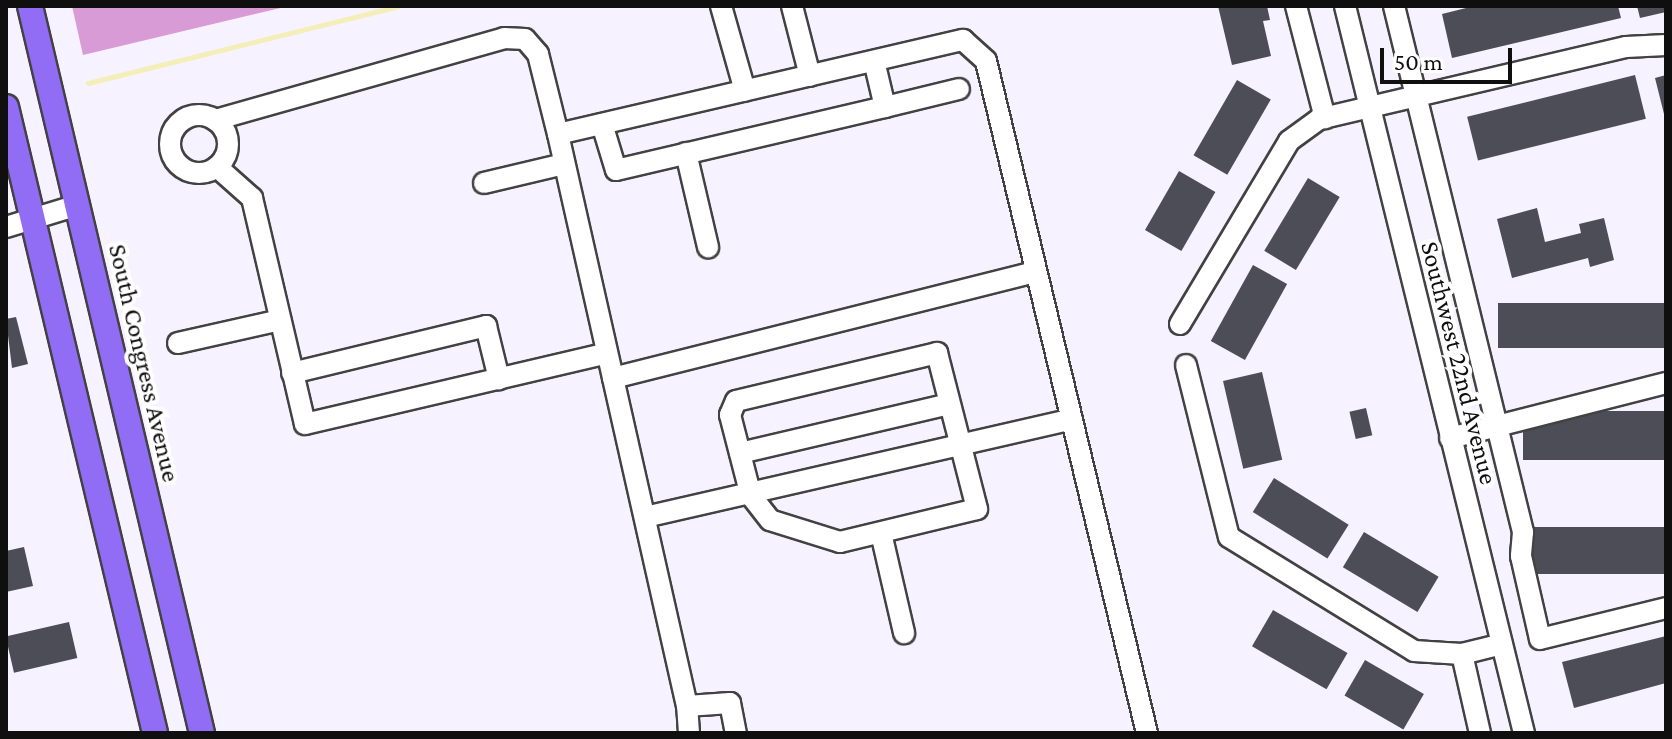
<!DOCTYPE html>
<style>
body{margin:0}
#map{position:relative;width:1672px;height:739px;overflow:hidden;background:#f6f2ff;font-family:"Crimson Pro",serif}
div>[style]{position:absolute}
.forest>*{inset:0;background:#d99bd5}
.stream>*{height:5px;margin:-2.5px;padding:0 2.5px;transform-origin:2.5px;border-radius:2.5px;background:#f4eeb8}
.building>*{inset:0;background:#4c4d57;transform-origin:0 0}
.roads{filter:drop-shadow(2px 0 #424242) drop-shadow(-2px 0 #424242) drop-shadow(0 2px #424242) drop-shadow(0 -2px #424242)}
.minor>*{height:20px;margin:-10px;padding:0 10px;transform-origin:10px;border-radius:10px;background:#fff}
.minor>.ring{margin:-10px;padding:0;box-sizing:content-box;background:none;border:20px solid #fff;border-radius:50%}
.major>*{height:24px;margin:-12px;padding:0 12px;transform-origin:12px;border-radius:12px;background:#916cf4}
span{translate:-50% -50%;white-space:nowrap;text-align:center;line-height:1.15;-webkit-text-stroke:8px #fff;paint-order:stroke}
.street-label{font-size:26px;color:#0f0f0f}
.frame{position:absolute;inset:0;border:8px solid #0f0f0f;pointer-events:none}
.scale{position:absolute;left:1380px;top:48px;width:132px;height:36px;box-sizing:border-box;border:4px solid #0f0f0f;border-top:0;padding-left:10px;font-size:24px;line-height:28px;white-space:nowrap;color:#0f0f0f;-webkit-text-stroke:6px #fff;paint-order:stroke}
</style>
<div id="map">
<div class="forest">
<div style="clip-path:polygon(72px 6px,289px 6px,83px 55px)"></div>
</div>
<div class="stream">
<div style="left:88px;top:83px;width:319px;rotate:-13.9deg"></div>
</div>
<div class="building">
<div style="clip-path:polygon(1218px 6px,1267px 6px,1270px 20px,1263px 21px,1271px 56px,1232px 65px)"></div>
<div style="clip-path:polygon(1474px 6px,1618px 6px,1621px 18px,1452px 58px,1442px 14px)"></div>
<div style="clip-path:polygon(1637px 6px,1666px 6px,1666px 12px,1640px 18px)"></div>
<div style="left:1635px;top:75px;width:45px;height:173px;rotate:76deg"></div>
<div style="clip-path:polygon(1666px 75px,1666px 118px,1665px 118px,1655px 78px)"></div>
<div style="left:1237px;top:80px;width:39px;height:87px;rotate:30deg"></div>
<div style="left:1179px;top:171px;width:42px;height:68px;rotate:30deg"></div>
<div style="left:1308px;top:178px;width:37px;height:85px;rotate:31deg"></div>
<div style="clip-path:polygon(1537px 208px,1545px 242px,1581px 233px,1579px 224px,1604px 218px,1614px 260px,1590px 267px,1588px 258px,1512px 278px,1497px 219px)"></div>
<div style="left:1253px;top:265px;width:39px;height:87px;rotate:29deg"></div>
<div style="left:1666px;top:303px;width:45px;height:168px;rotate:90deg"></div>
<div style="clip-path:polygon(16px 317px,28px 364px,12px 368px,6px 319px)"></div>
<div style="left:1262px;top:372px;width:90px;height:40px;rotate:77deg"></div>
<div style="left:1366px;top:408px;width:28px;height:17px;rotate:77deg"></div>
<div style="left:1666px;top:411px;width:49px;height:143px;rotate:90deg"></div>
<div style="left:1274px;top:478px;width:88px;height:40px;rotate:32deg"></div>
<div style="left:1666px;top:527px;width:47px;height:134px;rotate:90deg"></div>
<div style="left:1364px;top:532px;width:87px;height:41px;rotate:31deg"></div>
<div style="clip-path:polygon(24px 547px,33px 586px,6px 592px,6px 551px)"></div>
<div style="left:1273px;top:610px;width:86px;height:42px;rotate:30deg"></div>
<div style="left:69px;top:622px;width:37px;height:65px;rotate:77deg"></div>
<div style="clip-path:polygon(1666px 636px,1666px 683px,1574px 708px,1562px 662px)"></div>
<div style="left:1365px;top:660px;width:68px;height:41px;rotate:30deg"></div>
</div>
<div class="roads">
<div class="minor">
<div style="left:721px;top:6px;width:88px;rotate:74.2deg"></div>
<div style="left:792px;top:6px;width:72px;rotate:75.6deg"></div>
<div style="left:1296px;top:6px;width:116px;rotate:75.5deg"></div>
<div style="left:1345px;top:6px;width:749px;rotate:76.17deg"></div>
<div style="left:1394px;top:6px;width:542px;rotate:76.22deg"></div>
<div style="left:1523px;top:532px;width:24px;rotate:95deg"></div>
<div style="left:1521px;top:556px;width:85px;rotate:77.1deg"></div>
<div style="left:1540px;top:639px;width:130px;rotate:-13.8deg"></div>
<div style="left:885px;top:107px;width:76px;rotate:-13.7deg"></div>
<div class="ring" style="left:170px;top:115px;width:38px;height:38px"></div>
<div style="left:215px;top:120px;width:300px;rotate:-15.8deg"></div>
<div style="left:504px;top:38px;width:21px;rotate:3deg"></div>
<div style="left:525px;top:39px;width:20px;rotate:49deg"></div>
<div style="left:538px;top:54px;width:82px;rotate:76deg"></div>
<div style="left:602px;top:124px;width:48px;rotate:73.1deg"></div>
<div style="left:616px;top:170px;width:276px;rotate:-13.2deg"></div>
<div style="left:885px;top:107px;width:47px;rotate:-103.4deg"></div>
<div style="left:686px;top:153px;width:97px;rotate:76.8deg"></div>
<div style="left:217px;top:167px;width:47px;rotate:41.5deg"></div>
<div style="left:252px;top:198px;width:232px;rotate:76.8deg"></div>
<div style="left:305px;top:424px;width:310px;rotate:-13.2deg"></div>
<div style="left:484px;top:183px;width:82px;rotate:-13.4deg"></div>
<div style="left:6px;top:227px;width:75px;rotate:-17deg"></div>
<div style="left:1180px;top:324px;width:213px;rotate:-59.2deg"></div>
<div style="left:1289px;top:141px;width:37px;rotate:-36deg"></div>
<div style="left:1319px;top:119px;width:315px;rotate:-13.2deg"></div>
<div style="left:1626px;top:47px;width:40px;rotate:-2.9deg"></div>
<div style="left:178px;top:343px;width:105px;rotate:-12.7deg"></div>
<div style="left:937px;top:353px;width:161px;rotate:75.6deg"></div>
<div style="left:977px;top:509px;width:141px;rotate:166.5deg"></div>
<div style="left:840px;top:542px;width:73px;rotate:-162.6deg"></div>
<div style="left:770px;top:520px;width:31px;rotate:-128deg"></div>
<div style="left:751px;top:496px;width:84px;rotate:-104.5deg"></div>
<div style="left:730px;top:415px;width:15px;rotate:-67deg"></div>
<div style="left:736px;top:401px;width:207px;rotate:-13.4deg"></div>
<div style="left:1186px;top:365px;width:177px;rotate:76deg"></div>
<div style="left:1229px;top:537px;width:217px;rotate:31.6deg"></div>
<div style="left:1414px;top:651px;width:48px;rotate:3.6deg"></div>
<div style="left:1462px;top:654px;width:41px;rotate:-14deg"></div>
<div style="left:292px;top:373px;width:200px;rotate:-13.6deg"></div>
<div style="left:486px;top:326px;width:55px;rotate:76.2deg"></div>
<div style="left:613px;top:378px;width:436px;rotate:-14.1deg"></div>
<div style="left:1450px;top:438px;width:223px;rotate:-14.3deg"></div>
<div style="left:740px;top:453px;width:215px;rotate:-13.2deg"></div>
<div style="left:645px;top:517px;width:438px;rotate:-12.9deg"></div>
<div style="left:881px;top:533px;width:103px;rotate:77deg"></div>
<div style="left:1462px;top:654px;width:81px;rotate:77.2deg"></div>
<div style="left:687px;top:706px;width:586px;rotate:-102.71deg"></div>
<div style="left:558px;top:134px;width:416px;rotate:-13.1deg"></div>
<div style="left:963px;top:40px;width:31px;rotate:42deg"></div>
<div style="left:986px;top:61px;width:691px;rotate:76.53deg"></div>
<div style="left:689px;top:733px;width:27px;rotate:-94deg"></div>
<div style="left:687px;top:706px;width:43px;rotate:-4deg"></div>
<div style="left:730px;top:703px;width:31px;rotate:79deg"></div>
</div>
<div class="major">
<div style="left:30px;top:6px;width:747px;rotate:76.69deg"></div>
<div style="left:6px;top:107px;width:643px;rotate:76.61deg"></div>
</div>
</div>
<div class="street-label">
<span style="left:144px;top:363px;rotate:77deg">South Congress Avenue</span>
<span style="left:1459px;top:363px;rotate:76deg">Southwest 22nd Avenue</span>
</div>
<div class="frame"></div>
<div class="scale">50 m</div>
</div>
